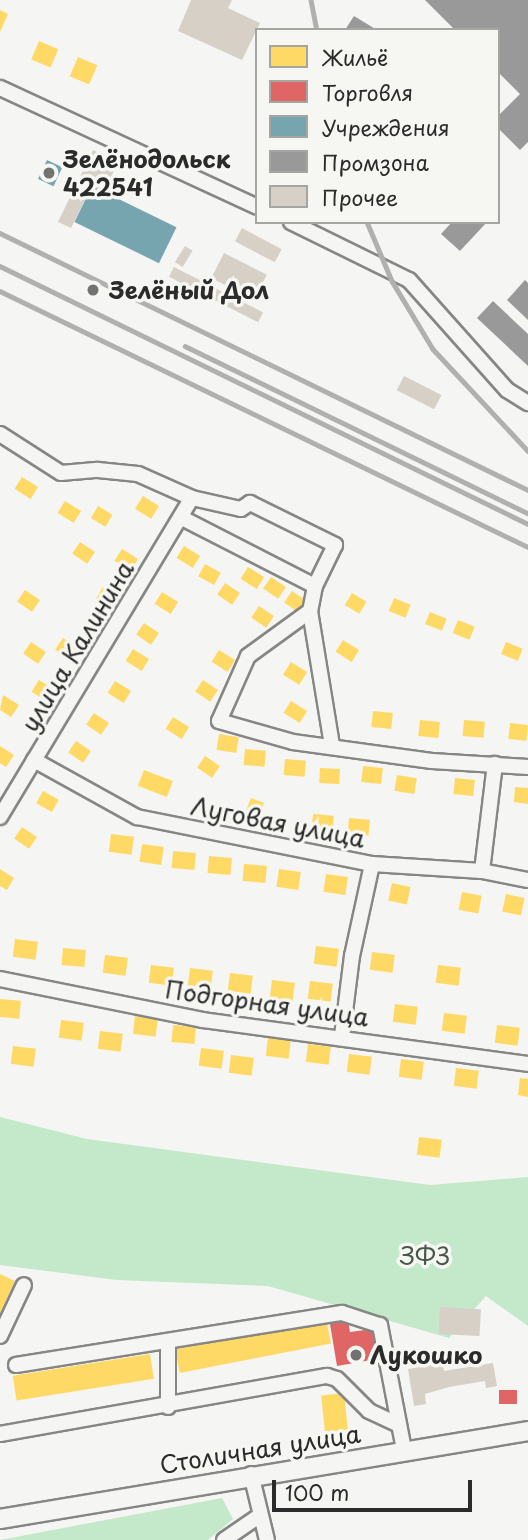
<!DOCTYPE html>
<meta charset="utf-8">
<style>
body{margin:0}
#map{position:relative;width:528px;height:1540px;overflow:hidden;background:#f5f5f3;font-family:"Playpen Sans",sans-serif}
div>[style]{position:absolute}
.green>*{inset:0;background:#c4e8ca}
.homes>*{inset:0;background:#ffd966;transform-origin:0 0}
.shops>*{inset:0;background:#e06666;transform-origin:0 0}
.public>*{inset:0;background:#76a5af;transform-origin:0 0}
.industry>*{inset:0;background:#999}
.building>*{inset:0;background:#d7d0c6;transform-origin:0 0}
.roads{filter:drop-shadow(2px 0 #868685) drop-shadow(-2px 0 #868685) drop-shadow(0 2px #868685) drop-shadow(0 -2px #868685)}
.minor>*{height:14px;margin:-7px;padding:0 7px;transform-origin:7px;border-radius:7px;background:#f5f5f3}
.major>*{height:18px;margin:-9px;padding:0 9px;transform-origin:9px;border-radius:9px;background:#f5f5f3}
.rail>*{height:4.5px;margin:-2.25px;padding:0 2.25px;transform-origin:2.25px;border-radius:2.25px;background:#b0b0af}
.dots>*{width:19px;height:19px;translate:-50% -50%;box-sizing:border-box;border:4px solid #f6f6f2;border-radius:50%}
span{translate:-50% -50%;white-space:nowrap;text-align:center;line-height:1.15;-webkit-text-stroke:7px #f6f6f2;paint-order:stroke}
.poi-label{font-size:24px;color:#2b2b2b;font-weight:700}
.left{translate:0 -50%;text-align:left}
.street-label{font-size:24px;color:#2b2b2b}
.park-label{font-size:24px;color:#47584a}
.legend{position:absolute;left:255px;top:28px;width:245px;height:196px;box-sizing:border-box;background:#f6f6f2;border:2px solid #a5a5a2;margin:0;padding:9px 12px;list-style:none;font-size:21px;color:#2b2b2b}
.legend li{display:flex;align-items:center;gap:14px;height:35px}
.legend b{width:35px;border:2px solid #a5a5a2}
.scale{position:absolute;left:272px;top:1480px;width:200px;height:32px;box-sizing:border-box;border:4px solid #2b2b2b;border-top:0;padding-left:9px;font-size:21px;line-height:24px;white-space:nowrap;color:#2b2b2b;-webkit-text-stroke:5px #f6f6f2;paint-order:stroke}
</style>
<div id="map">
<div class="green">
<div style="clip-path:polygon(0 1117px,87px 1139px,430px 1185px,528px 1177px,528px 1326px,486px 1296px,449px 1338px,268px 1286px,117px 1280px,0 1265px)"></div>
<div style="clip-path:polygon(222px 1498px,233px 1519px,208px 1540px,0 1540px)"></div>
</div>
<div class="homes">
<div style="clip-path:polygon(0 10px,8px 14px,0 32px)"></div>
<div style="left:39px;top:41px;width:21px;height:20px;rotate:23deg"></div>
<div style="left:78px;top:57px;width:21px;height:21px;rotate:23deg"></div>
<div style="left:22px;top:477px;width:19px;height:14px;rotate:32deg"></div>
<div style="left:143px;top:496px;width:19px;height:15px;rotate:32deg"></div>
<div style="left:65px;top:501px;width:19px;height:14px;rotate:32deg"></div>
<div style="left:98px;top:506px;width:17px;height:14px;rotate:31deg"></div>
<div style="left:80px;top:542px;width:18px;height:14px;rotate:34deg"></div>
<div style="left:184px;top:546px;width:19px;height:14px;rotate:32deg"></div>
<div style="left:122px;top:549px;width:19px;height:14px;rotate:32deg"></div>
<div style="left:205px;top:564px;width:18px;height:14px;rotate:29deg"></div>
<div style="left:248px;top:567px;width:19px;height:14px;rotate:32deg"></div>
<div style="left:271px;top:577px;width:18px;height:14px;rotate:34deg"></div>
<div style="left:225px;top:583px;width:18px;height:14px;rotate:34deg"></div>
<div style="left:103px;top:587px;width:17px;height:14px;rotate:31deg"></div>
<div style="left:25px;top:590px;width:18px;height:14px;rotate:34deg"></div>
<div style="left:292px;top:591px;width:18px;height:14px;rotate:34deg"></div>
<div style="left:162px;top:592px;width:19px;height:14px;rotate:32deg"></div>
<div style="left:352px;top:593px;width:17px;height:14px;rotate:31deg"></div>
<div style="left:394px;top:598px;width:18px;height:14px;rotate:22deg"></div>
<div style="left:259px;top:606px;width:18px;height:14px;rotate:34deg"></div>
<div style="left:430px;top:612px;width:18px;height:13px;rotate:22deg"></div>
<div style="left:458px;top:620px;width:18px;height:14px;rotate:22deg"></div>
<div style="left:144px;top:623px;width:18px;height:14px;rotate:34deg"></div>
<div style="left:63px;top:638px;width:18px;height:14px;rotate:34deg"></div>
<div style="left:343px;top:640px;width:19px;height:14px;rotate:32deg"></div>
<div style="left:31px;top:642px;width:18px;height:14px;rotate:34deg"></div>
<div style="left:506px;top:642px;width:18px;height:13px;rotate:22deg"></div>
<div style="left:133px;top:649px;width:19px;height:14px;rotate:32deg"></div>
<div style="left:219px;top:650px;width:19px;height:14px;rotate:32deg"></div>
<div style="left:291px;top:662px;width:19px;height:15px;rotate:32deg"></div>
<div style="left:39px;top:680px;width:19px;height:14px;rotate:32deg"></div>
<div style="left:203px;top:680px;width:18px;height:14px;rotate:34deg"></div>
<div style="left:115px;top:681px;width:19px;height:14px;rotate:32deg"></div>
<div style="clip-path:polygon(3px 695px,19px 705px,11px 717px,0 710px)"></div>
<div style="left:291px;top:701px;width:19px;height:14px;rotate:32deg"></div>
<div style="left:373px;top:711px;width:20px;height:16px;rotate:6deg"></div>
<div style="left:94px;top:713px;width:18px;height:14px;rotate:34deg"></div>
<div style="left:173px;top:717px;width:19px;height:14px;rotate:32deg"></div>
<div style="left:420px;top:720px;width:20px;height:16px;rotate:6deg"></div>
<div style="left:464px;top:720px;width:21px;height:16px;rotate:5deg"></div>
<div style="left:510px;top:723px;width:18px;height:16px;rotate:6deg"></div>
<div style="left:219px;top:734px;width:20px;height:16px;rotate:9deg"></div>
<div style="left:76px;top:741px;width:18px;height:14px;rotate:34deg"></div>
<div style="clip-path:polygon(0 746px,14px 755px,6px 767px,0 763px)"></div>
<div style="left:245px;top:749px;width:21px;height:16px;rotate:5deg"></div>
<div style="left:205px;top:756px;width:18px;height:14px;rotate:34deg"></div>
<div style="left:285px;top:759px;width:21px;height:16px;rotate:5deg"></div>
<div style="left:363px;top:766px;width:20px;height:16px;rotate:6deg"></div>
<div style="left:320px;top:768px;width:20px;height:15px;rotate:3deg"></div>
<div style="left:144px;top:770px;width:31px;height:17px;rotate:21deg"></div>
<div style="left:397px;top:775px;width:20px;height:16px;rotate:9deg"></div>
<div style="left:455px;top:778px;width:20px;height:16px;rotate:6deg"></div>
<div style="clip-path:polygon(515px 787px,528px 788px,528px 804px,514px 802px)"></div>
<div style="left:43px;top:791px;width:18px;height:14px;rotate:29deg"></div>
<div style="left:251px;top:798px;width:14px;height:16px;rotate:21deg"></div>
<div style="left:313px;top:814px;width:21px;height:16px;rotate:5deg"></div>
<div style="left:349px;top:818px;width:21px;height:16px;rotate:5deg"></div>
<div style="left:22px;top:827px;width:18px;height:14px;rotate:34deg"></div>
<div style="left:111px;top:834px;width:23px;height:18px;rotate:7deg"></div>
<div style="left:142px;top:844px;width:22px;height:18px;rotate:8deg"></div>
<div style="left:173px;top:851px;width:23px;height:17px;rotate:5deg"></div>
<div style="left:209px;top:856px;width:23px;height:17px;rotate:5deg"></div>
<div style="left:244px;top:864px;width:23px;height:17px;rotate:5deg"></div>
<div style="clip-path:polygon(0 869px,14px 878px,7px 890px,0 886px)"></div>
<div style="left:279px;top:869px;width:22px;height:18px;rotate:8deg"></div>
<div style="left:326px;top:874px;width:22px;height:18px;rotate:8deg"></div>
<div style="left:392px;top:883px;width:19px;height:18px;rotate:12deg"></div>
<div style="left:462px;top:892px;width:20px;height:18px;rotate:11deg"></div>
<div style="left:506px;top:894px;width:19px;height:18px;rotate:12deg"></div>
<div style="left:15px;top:939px;width:23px;height:18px;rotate:7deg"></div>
<div style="left:316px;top:946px;width:23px;height:18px;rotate:7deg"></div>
<div style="left:63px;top:948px;width:23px;height:17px;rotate:5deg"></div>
<div style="left:372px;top:952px;width:23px;height:18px;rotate:7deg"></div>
<div style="left:105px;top:955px;width:23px;height:18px;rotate:7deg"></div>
<div style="left:151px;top:965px;width:23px;height:18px;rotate:7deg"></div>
<div style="left:438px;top:965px;width:23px;height:18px;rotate:7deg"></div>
<div style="left:190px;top:968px;width:23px;height:18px;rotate:7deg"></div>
<div style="left:230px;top:973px;width:23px;height:18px;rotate:7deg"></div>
<div style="left:272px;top:980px;width:23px;height:18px;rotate:7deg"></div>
<div style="left:310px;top:981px;width:23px;height:18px;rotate:7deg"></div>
<div style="left:0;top:999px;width:21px;height:18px;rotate:5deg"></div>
<div style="left:395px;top:1004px;width:23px;height:18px;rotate:7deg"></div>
<div style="left:444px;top:1013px;width:23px;height:18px;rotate:7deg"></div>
<div style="left:135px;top:1016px;width:23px;height:18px;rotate:7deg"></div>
<div style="left:61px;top:1020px;width:23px;height:18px;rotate:7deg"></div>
<div style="left:173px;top:1025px;width:23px;height:17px;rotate:5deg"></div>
<div style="left:497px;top:1025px;width:23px;height:18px;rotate:7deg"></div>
<div style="left:100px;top:1031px;width:23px;height:18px;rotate:7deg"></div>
<div style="left:268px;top:1038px;width:23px;height:18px;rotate:7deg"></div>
<div style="left:308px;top:1044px;width:23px;height:18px;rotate:7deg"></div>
<div style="left:13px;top:1046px;width:23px;height:18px;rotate:7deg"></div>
<div style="left:201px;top:1048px;width:23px;height:18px;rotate:7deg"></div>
<div style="left:349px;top:1054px;width:23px;height:18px;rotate:7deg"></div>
<div style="left:231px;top:1055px;width:23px;height:18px;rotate:7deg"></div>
<div style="left:401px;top:1059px;width:23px;height:18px;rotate:7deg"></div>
<div style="left:456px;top:1068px;width:23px;height:18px;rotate:7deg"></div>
<div style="clip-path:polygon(520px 1078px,528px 1079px,528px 1097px,518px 1095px)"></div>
<div style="left:419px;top:1137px;width:23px;height:18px;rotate:7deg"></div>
<div style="clip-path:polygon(0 1274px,15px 1281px,0 1313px)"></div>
<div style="left:326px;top:1318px;width:26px;height:154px;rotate:79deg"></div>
<div style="left:150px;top:1354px;width:25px;height:139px;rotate:81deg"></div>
<div style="left:344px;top:1393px;width:37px;height:23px;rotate:84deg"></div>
</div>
<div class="shops">
<div style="clip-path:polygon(348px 1320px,350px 1332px,372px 1329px,377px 1359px,337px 1366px,330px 1324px)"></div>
<div style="left:499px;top:1390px;width:18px;height:14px"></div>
</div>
<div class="public">
<div style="left:47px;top:160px;width:17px;height:21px;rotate:25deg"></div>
<div style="left:92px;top:186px;width:94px;height:40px;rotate:26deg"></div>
</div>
<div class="industry">
<div style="clip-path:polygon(425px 0,528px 0,528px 142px,520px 150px,498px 128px,498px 116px,520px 94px,498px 72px,498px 30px,455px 30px)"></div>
<div style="clip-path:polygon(354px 16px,377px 30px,345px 30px)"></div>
<div style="clip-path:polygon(452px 222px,487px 222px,460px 251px,441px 234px)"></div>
<div style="clip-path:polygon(525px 280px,528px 283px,528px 320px,507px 300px)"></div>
<div style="clip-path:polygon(493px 301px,528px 334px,528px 366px,477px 318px)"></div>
</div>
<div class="building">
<div style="clip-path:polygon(191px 0,232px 0,228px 8px,260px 23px,242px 60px,178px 31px)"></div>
<div style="clip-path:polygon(93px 150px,118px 162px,104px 192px,92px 186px,71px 228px,58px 222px)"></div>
<div style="left:242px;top:228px;width:45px;height:15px;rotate:28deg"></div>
<div style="left:185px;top:246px;width:9px;height:19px;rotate:32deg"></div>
<div style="left:224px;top:253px;width:48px;height:28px;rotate:27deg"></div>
<div style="left:174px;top:267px;width:100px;height:11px;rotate:27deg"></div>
<div style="left:404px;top:376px;width:42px;height:16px;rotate:27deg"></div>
<div style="left:440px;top:1307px;width:41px;height:27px;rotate:3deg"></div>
<div style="clip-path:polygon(443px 1363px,444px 1371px,493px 1363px,497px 1386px,486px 1388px,485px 1381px,449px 1387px,425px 1394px,426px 1404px,414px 1406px,408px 1369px)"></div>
</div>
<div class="roads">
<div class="minor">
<div style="left:0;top:88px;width:283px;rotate:24.8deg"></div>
<div style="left:291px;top:222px;width:131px;rotate:26.2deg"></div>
<div style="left:409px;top:280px;width:147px;rotate:48.3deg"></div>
<div style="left:507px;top:390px;width:25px;rotate:32deg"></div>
<div style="left:0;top:434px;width:72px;rotate:32.6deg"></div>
<div style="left:61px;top:473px;width:37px;rotate:-5deg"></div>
<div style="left:98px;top:470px;width:40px;rotate:5.7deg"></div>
<div style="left:138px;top:474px;width:59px;rotate:24deg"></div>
<div style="left:192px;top:498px;width:50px;rotate:12.7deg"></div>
<div style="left:241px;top:509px;width:11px;rotate:-34deg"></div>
<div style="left:250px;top:503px;width:95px;rotate:26.3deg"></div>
<div style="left:335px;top:545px;width:46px;rotate:116deg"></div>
<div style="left:315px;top:586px;width:25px;rotate:101deg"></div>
<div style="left:310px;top:611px;width:136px;rotate:80.7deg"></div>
<div style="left:182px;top:518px;width:149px;rotate:27.1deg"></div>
<div style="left:310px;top:611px;width:77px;rotate:144deg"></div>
<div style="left:248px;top:656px;width:71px;rotate:114deg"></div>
<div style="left:219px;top:721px;width:77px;rotate:15.8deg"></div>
<div style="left:293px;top:742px;width:140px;rotate:7.8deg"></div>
<div style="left:432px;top:761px;width:96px;rotate:3.6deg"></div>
<div style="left:34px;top:760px;width:118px;rotate:29deg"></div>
<div style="left:137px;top:817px;width:240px;rotate:11.3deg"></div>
<div style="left:372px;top:864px;width:110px;rotate:3.6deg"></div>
<div style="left:482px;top:871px;width:47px;rotate:11.1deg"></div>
<div style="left:0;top:817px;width:372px;rotate:-59deg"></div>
<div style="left:482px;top:871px;width:108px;rotate:-83.1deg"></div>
<div style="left:0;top:979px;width:207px;rotate:11.4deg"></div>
<div style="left:203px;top:1020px;width:328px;rotate:7.7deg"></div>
<div style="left:342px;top:1036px;width:81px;rotate:-82.9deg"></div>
<div style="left:352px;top:956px;width:94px;rotate:-77.7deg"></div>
<div style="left:0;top:1336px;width:56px;rotate:-64.8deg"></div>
<div style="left:16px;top:1365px;width:330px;rotate:-9.1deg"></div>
<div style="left:342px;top:1313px;width:40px;rotate:18deg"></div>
<div style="left:380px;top:1325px;width:127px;rotate:79.1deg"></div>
<div style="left:168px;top:1407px;width:66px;rotate:-90deg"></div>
<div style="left:0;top:1434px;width:332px;rotate:-10.1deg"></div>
<div style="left:327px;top:1376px;width:10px;rotate:17deg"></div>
<div style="left:337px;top:1379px;width:45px;rotate:45deg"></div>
<div style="left:369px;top:1411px;width:33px;rotate:25deg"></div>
<div style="left:251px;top:1474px;width:68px;rotate:76.4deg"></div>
<div style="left:224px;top:1540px;width:42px;rotate:-34.4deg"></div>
</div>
<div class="major">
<div style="left:0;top:1519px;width:535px;rotate:-9.46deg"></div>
</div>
</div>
<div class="rail">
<div style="left:311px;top:0;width:31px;rotate:79deg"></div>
<div style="left:367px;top:222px;width:64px;rotate:67deg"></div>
<div style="left:392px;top:281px;width:79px;rotate:58.9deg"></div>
<div style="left:433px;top:349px;width:139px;rotate:47deg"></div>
<div style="left:0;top:233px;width:587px;rotate:25.95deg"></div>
<div style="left:0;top:266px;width:588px;rotate:26.04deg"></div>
<div style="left:0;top:291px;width:587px;rotate:25.87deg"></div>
<div style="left:185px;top:346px;width:381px;rotate:26deg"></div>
</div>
<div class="dots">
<div style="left:49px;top:173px;background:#727271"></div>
<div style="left:93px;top:290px;background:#727271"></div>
<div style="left:356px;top:1355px;background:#727271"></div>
</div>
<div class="poi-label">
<span class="left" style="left:63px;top:173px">Зелёнодольск<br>422541</span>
<span class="left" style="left:109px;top:290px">Зелёный Дол</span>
<span class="left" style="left:370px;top:1355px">Лукошко</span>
</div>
<div class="street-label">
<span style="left:77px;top:646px;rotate:-59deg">улица Калинина</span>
<span style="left:278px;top:822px;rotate:11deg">Луговая улица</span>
<span style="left:267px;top:1003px;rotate:8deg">Подгорная улица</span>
<span style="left:260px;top:1449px;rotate:-9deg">Столичная улица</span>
</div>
<div class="park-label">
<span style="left:425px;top:1256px">ЗФЗ</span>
</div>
<ul class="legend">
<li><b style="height:19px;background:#ffd966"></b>Жильё</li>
<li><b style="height:19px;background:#e06666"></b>Торговля</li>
<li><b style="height:19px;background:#76a5af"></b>Учреждения</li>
<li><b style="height:19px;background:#999"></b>Промзона</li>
<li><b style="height:19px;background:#d7d0c6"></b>Прочее</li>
</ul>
<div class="scale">100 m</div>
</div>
